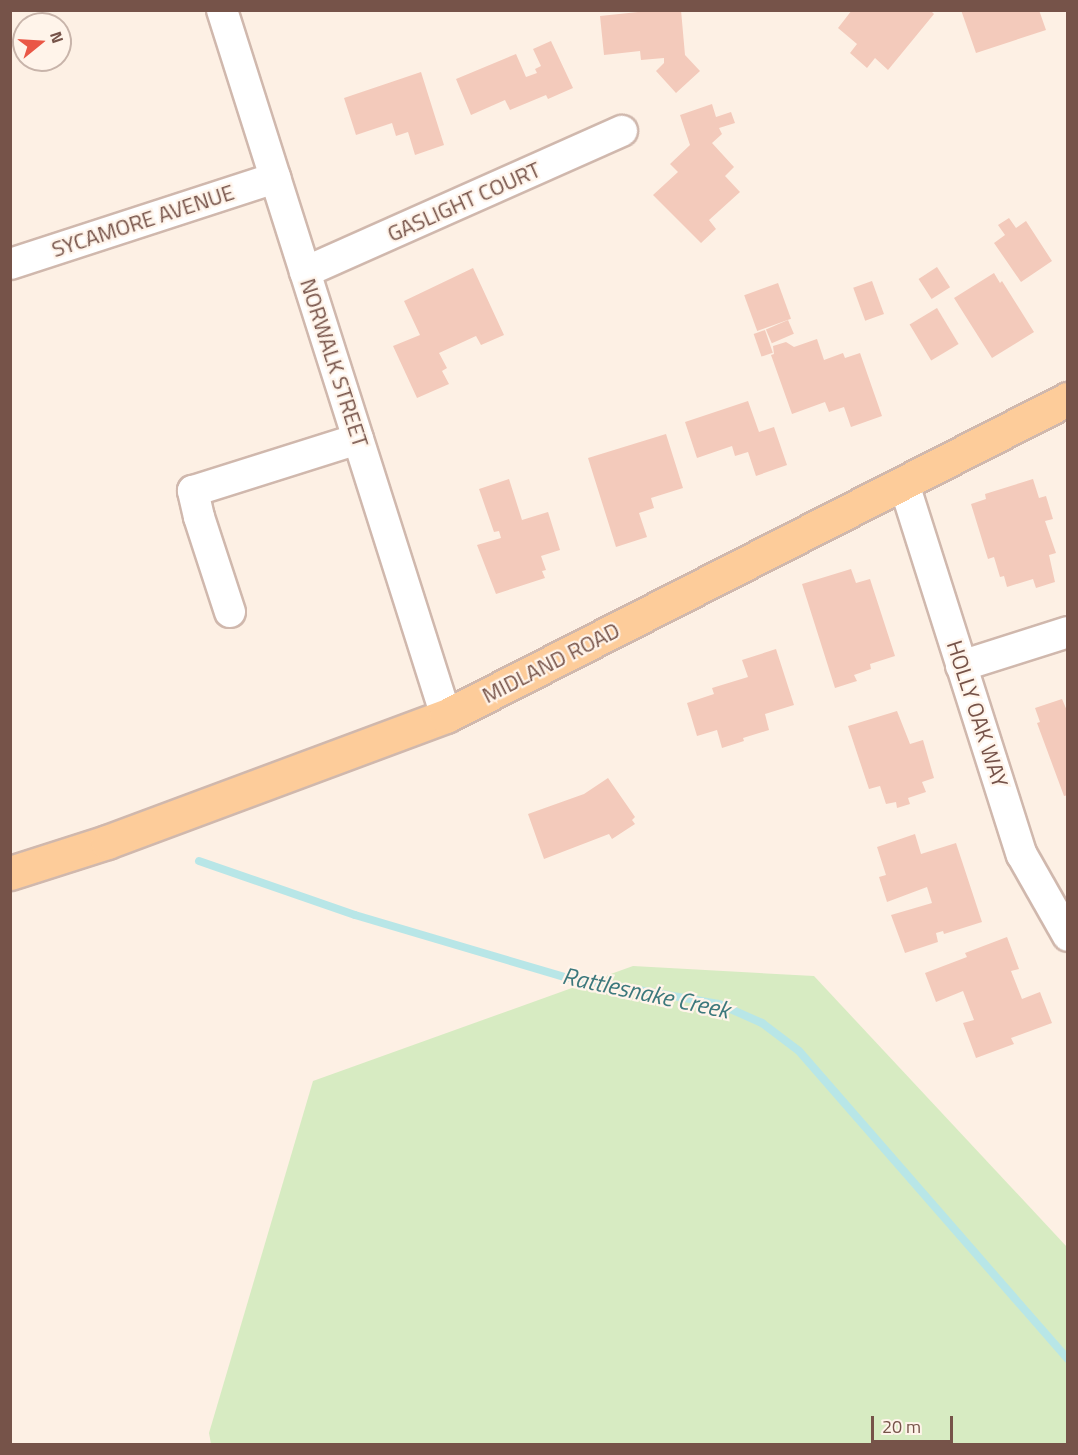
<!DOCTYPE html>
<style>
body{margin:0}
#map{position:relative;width:1078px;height:1455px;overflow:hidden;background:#fdf0e4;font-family:"Titillium Web",sans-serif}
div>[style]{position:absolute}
.green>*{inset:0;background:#d7ebc2}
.stream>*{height:8px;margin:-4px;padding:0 4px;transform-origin:4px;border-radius:4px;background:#b8e6e7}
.building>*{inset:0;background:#f3cabb;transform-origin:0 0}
.roads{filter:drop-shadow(2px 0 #d0b8ad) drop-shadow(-2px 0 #d0b8ad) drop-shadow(0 2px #d0b8ad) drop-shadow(0 -2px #d0b8ad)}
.minor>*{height:30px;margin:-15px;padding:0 15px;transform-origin:15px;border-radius:15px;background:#fff}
.major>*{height:33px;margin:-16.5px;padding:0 16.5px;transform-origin:16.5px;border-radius:16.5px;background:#fdcc9a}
span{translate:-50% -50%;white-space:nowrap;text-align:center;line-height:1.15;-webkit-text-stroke:4.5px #fff4ea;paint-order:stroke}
.street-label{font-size:22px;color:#765349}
.water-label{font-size:24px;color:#3c787c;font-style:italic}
.frame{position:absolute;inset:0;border:12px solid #765349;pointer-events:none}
.north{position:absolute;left:12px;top:12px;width:60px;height:60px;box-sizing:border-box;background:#fff4ea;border:2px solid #c8b4aa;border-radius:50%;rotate:72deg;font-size:16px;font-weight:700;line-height:24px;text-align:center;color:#765349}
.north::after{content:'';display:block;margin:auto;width:21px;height:27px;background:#ea5746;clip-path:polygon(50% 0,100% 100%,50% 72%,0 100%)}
.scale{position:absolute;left:871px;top:1416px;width:82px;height:27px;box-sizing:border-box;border:3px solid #765349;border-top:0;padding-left:8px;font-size:18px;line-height:21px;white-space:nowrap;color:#765349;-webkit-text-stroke:4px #fff4ea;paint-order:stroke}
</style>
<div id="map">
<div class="green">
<div style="clip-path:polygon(633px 966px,814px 976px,1067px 1247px,1067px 1444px,211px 1444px,209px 1433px,313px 1081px)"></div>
</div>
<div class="stream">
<div style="left:199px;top:861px;width:165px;rotate:19.1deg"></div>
<div style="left:355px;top:915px;width:218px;rotate:16.5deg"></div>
<div style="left:564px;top:977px;width:157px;rotate:9.9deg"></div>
<div style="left:719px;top:1004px;width:47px;rotate:23.8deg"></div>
<div style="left:762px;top:1023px;width:46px;rotate:37.1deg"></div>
<div style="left:799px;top:1051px;width:409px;rotate:48.9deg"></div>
</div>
<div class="building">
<div style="clip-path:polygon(657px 10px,681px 10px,685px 55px,700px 71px,676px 93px,656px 71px,664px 63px,664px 58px,641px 60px,640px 51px,604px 55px,600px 16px)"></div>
<div style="clip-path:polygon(852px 10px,930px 10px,934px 14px,888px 70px,875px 58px,867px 68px,850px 53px,857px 44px,838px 28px)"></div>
<div style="clip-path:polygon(961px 10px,1039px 10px,1046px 30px,976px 53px)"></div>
<div style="clip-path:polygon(551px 41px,573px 88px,548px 99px,546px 95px,510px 110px,505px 100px,471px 115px,456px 79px,516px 54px,526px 77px,537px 73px,535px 69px,541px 66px,533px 49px)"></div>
<div style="clip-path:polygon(421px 72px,444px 145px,415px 155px,408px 132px,396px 136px,392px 123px,356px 135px,344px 98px)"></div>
<div style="clip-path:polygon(712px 104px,716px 117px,731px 112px,735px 123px,719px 128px,722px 134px,712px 143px,734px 167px,725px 176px,740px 192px,709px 220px,716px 229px,701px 243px,653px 195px,678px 172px,670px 164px,690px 145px,680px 115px)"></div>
<div style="clip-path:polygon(1009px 218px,1016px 228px,1026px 221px,1052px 261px,1021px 282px,994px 243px,1005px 235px,998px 225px)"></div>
<div style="left:937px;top:267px;width:24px;height:22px;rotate:57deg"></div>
<div style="clip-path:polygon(473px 268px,504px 335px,481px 345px,476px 336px,439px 353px,447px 368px,442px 371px,449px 384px,417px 398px,393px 346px,420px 335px,404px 301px)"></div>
<div style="clip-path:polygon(994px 273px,1000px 283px,1002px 281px,1034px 332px,992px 358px,954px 298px)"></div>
<div style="left:872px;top:281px;width:35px;height:20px;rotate:70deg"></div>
<div style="left:778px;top:283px;width:38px;height:36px;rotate:70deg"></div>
<div style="left:937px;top:308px;width:42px;height:32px;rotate:59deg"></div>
<div style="left:788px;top:320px;width:15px;height:24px;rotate:67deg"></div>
<div style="left:765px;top:330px;width:24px;height:12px;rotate:71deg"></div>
<div style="clip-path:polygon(817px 339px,824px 360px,843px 353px,845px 358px,860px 353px,882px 416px,851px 427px,844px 407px,829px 412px,825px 402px,792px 414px,771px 355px,774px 354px,773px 346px,786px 342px,794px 347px)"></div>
<div style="clip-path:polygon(748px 401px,759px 432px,774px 427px,787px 465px,756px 476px,748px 452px,735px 456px,732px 446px,697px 458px,685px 422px)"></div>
<div style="clip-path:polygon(666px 434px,683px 488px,651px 498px,654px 508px,639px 513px,647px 537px,616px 547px,588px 458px)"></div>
<div style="clip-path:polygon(509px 479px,522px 520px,548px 512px,560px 550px,541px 556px,546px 570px,542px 571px,545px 578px,496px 594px,477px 545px,501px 538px,499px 531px,494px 532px,479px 489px)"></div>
<div style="clip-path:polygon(1033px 479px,1039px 498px,1046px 496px,1053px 519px,1045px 521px,1056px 553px,1049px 555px,1055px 582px,1036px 588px,1033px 579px,1007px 587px,1004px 576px,1000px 577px,994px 557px,988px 559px,971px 504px,986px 499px,985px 494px)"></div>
<div style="clip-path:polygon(851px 569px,856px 583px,870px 579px,895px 656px,870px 664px,871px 669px,854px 675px,857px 681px,835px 688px,802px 584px)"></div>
<div style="clip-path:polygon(776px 649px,794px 705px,765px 714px,769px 730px,743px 738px,744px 741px,722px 748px,717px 730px,697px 736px,687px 703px,714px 694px,712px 688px,748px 677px,742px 660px)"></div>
<div style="clip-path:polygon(1062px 699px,1068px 713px,1068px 795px,1064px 796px,1037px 723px,1040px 722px,1035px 708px)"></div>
<div style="clip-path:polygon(897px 711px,910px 744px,923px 740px,934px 778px,922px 782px,926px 792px,908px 798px,910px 804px,897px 808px,896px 802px,886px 804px,880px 786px,869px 789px,848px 726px)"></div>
<div style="clip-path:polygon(608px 778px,635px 817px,632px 820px,635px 824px,612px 839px,609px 834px,544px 859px,528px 814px,584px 794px)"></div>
<div style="clip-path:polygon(915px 834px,921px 854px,956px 843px,982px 922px,944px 934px,943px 931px,936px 933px,938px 942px,905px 953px,891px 915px,932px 903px,927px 887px,887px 902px,879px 877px,886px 875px,877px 847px)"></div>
<div style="clip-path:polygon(1007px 937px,1019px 969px,1011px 971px,1022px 999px,1040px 992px,1052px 1023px,1011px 1038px,1014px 1044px,976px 1058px,963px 1023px,974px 1020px,963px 991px,936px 1002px,925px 973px,967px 957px,965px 953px)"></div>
</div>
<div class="roads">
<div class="minor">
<div style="left:222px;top:10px;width:741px;rotate:72.4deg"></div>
<div style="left:10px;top:264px;width:279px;rotate:-18deg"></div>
<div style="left:305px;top:272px;width:347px;rotate:-24deg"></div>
<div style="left:904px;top:484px;width:389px;rotate:72.4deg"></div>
<div style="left:1022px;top:855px;width:93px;rotate:60.4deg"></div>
<div style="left:230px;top:612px;width:100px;rotate:-108.1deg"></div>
<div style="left:199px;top:517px;width:27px;rotate:-103deg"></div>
<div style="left:193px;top:491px;width:173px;rotate:-17.5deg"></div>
<div style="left:961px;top:666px;width:112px;rotate:-17.6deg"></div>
</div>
<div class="major">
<div style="left:10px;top:873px;width:102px;rotate:-17.7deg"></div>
<div style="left:107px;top:842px;width:362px;rotate:-20.4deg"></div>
<div style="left:446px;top:716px;width:698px;rotate:-27.01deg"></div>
</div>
</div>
<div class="street-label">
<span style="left:464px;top:202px;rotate:-24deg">GASLIGHT COURT</span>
<span style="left:143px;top:221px;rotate:-18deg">SYCAMORE AVENUE</span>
<span style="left:334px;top:363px;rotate:72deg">NORWALK STREET</span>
<span style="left:551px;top:663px;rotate:-27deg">MIDLAND ROAD</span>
<span style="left:977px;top:714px;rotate:72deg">HOLLY OAK WAY</span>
</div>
<div class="water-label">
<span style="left:646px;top:993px;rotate:12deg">Rattlesnake Creek</span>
</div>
<div class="frame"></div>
<div class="north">N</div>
<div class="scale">20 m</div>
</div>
